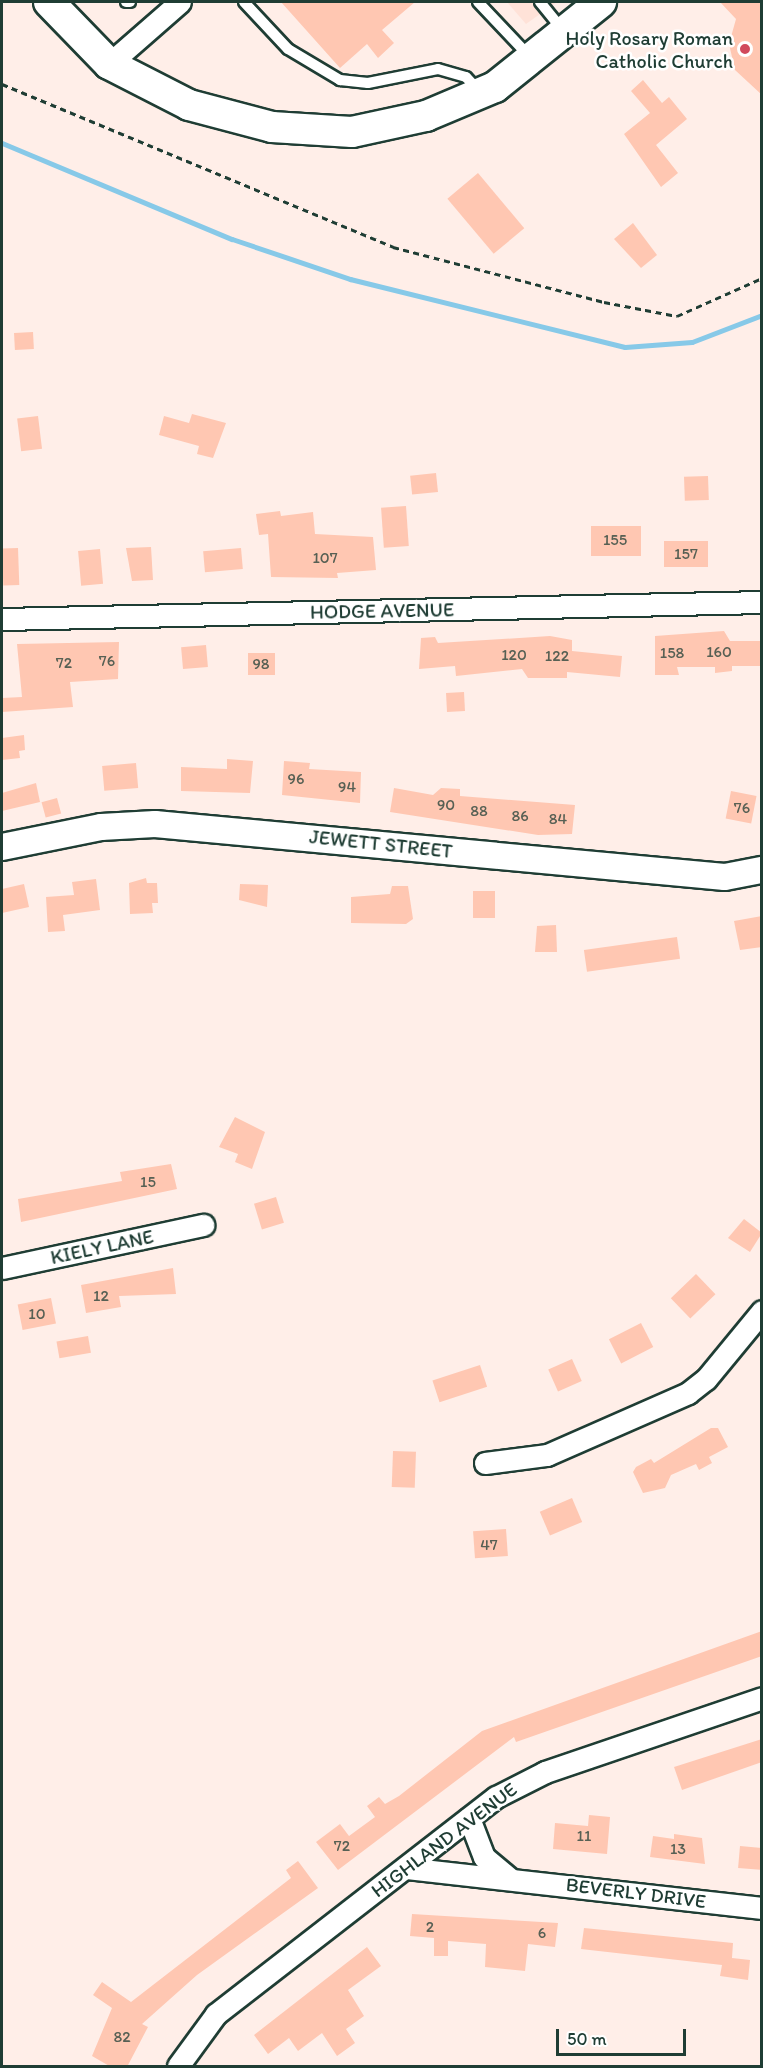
<!DOCTYPE html>
<style>
body{margin:0}
#map{position:relative;width:763px;height:2068px;overflow:hidden;background:#ffeee8;font-family:Itim,sans-serif}
div>[style]{position:absolute}
.built>*{inset:0;background:#ffe2d8}
.stream>*{height:5px;margin:-2.5px;padding:0 2.5px;transform-origin:2.5px;border-radius:2.5px;background:#87c9e8}
.building>*{inset:0;background:#ffc7b2;transform-origin:0 0}
.path>*{height:3px;margin-top:-1.5px;transform-origin:0;background:repeating-linear-gradient(90deg,#1f3d34 0 6px,transparent 0 10.5px)}
.roads{filter:drop-shadow(2px 0 #1f3d34) drop-shadow(-2px 0 #1f3d34) drop-shadow(0 2px #1f3d34) drop-shadow(0 -2px #1f3d34)}
.service>*{height:10px;margin:-5px;padding:0 5px;transform-origin:5px;border-radius:5px;background:#fff}
.minor>*{height:21px;margin:-10.5px;padding:0 10.5px;transform-origin:10.5px;border-radius:10.5px;background:#fff}
.tertiary>*{height:26px;margin:-13px;padding:0 13px;transform-origin:13px;border-radius:13px;background:#fff}
.secondary>*{height:30px;margin:-15px;padding:0 15px;transform-origin:15px;border-radius:15px;background:#fff}
.dots>*{width:16px;height:16px;translate:-50% -50%;box-sizing:border-box;border:3px solid #fff;border-radius:50%}
span{translate:-50% -50%;white-space:nowrap;text-align:center;line-height:1.15;-webkit-text-stroke:5px #fff;paint-order:stroke}
.number-label{font-size:16px;color:#576054}
.number-label span{-webkit-text-stroke-width:0}
.poi-label{font-size:20px;color:#1f3d34}
.right{translate:-100% -50%;text-align:right}
.street-label{font-size:20px;color:#1f3d34}
.frame{position:absolute;inset:0;border:3px solid #1f3d34;pointer-events:none}
.scale{position:absolute;left:556px;top:2029px;width:130px;height:27px;box-sizing:border-box;border:3px solid #1f3d34;border-top:0;padding-left:8px;font-size:18px;line-height:21px;white-space:nowrap;color:#1f3d34;-webkit-text-stroke:4px #fff;paint-order:stroke}
</style>
<div id="map">
<div class="built">
<div style="clip-path:polygon(507px 2px,557px 2px,526px 24px)"></div>
</div>
<div class="stream">
<div style="left:2px;top:143px;width:249px;rotate:22.7deg"></div>
<div style="left:232px;top:239px;width:125px;rotate:18.7deg"></div>
<div style="left:350px;top:279px;width:283px;rotate:13.9deg"></div>
<div style="left:625px;top:347px;width:67px;rotate:-4.3deg"></div>
<div style="left:692px;top:342px;width:75px;rotate:-21.1deg"></div>
</div>
<div class="building">
<div style="clip-path:polygon(281px 2px,415px 2px,382px 30px,394px 43px,378px 58px,367px 44px,340px 68px)"></div>
<div style="clip-path:polygon(720px 2px,762px 2px,762px 95px,735px 70px,729px 44px,736px 19px)"></div>
<div style="clip-path:polygon(643px 80px,662px 103px,669px 97px,687px 119px,656px 145px,678px 173px,661px 187px,624px 134px,650px 113px,631px 91px)"></div>
<div style="left:478px;top:173px;width:72px;height:40px;rotate:50deg"></div>
<div style="clip-path:polygon(633px 223px,657px 255px,641px 268px,614px 239px)"></div>
<div style="left:33px;top:332px;width:17px;height:19px;rotate:87deg"></div>
<div style="clip-path:polygon(192px 414px,226px 423px,213px 458px,197px 454px,199px 446px,159px 435px,164px 416px,189px 423px)"></div>
<div style="left:38px;top:416px;width:33px;height:21px;rotate:83deg"></div>
<div style="left:436px;top:473px;width:19px;height:26px;rotate:84deg"></div>
<div style="left:708px;top:476px;width:24px;height:24px;rotate:88deg"></div>
<div style="left:406px;top:506px;width:40px;height:25px;rotate:86deg"></div>
<div style="clip-path:polygon(280px 511px,281px 516px,313px 512px,315px 534px,373px 537px,376px 570px,337px 573px,338px 578px,271px 577px,268px 534px,259px 535px,256px 514px)"></div>
<div style="left:591px;top:526px;width:50px;height:30px"></div>
<div style="left:664px;top:541px;width:44px;height:26px"></div>
<div style="clip-path:polygon(151px 547px,153px 580px,132px 581px,126px 548px)"></div>
<div style="left:18px;top:548px;width:37px;height:16px;rotate:88deg"></div>
<div style="left:241px;top:548px;width:21px;height:38px;rotate:85deg"></div>
<div style="left:100px;top:549px;width:35px;height:22px;rotate:85deg"></div>
<div style="clip-path:polygon(724px 631px,730px 641px,762px 641px,762px 666px,732px 666px,732px 671px,715px 673px,715px 667px,677px 667px,679px 675px,655px 675px,655px 636px)"></div>
<div style="clip-path:polygon(550px 636px,572px 640px,572px 651px,622px 656px,620px 677px,567px 672px,567px 678px,528px 678px,522px 669px,456px 676px,455px 666px,419px 669px,421px 638px,435px 637px,438px 643px)"></div>
<div style="clip-path:polygon(119px 642px,118px 679px,70px 682px,73px 707px,2px 712px,2px 698px,22px 697px,17px 644px)"></div>
<div style="left:206px;top:645px;width:22px;height:25px;rotate:85deg"></div>
<div style="left:275px;top:653px;width:22px;height:27px;rotate:90deg"></div>
<div style="left:464px;top:692px;width:19px;height:18px;rotate:87deg"></div>
<div style="clip-path:polygon(24px 735px,25px 750px,19px 751px,20px 758px,2px 760px,2px 738px)"></div>
<div style="clip-path:polygon(227px 759px,253px 761px,250px 793px,181px 791px,181px 767px,227px 769px)"></div>
<div style="clip-path:polygon(284px 761px,310px 763px,309px 769px,361px 772px,360px 803px,282px 795px)"></div>
<div style="left:136px;top:763px;width:25px;height:34px;rotate:85deg"></div>
<div style="clip-path:polygon(36px 783px,40px 802px,2px 811px,2px 793px)"></div>
<div style="clip-path:polygon(394px 788px,433px 795px,441px 788px,460px 789px,460px 796px,575px 805px,572px 834px,538px 835px,390px 812px)"></div>
<div style="left:731px;top:791px;width:26px;height:28px;rotate:11deg"></div>
<div style="left:57px;top:798px;width:16px;height:16px;rotate:75deg"></div>
<div style="clip-path:polygon(146px 878px,147px 883px,157px 883px,158px 903px,152px 903px,153px 913px,130px 914px,129px 883px)"></div>
<div style="clip-path:polygon(96px 879px,100px 910px,63px 915px,65px 931px,48px 932px,46px 897px,74px 895px,72px 882px)"></div>
<div style="clip-path:polygon(24px 884px,29px 907px,2px 913px,2px 889px)"></div>
<div style="clip-path:polygon(240px 884px,268px 885px,267px 907px,239px 900px)"></div>
<div style="clip-path:polygon(392px 886px,408px 886px,413px 919px,406px 924px,351px 923px,351px 897px,390px 894px)"></div>
<div style="left:473px;top:891px;width:22px;height:27px"></div>
<div style="clip-path:polygon(762px 916px,762px 947px,740px 950px,734px 921px)"></div>
<div style="clip-path:polygon(556px 925px,557px 952px,535px 952px,537px 926px)"></div>
<div style="left:677px;top:937px;width:22px;height:94px;rotate:82deg"></div>
<div style="clip-path:polygon(235px 1117px,265px 1132px,252px 1169px,235px 1162px,238px 1154px,219px 1147px)"></div>
<div style="clip-path:polygon(171px 1164px,177px 1189px,21px 1222px,18px 1199px,122px 1181px,120px 1172px)"></div>
<div style="left:276px;top:1197px;width:27px;height:23px;rotate:73deg"></div>
<div style="clip-path:polygon(744px 1219px,762px 1233px,750px 1252px,728px 1238px)"></div>
<div style="clip-path:polygon(173px 1268px,176px 1294px,119px 1296px,121px 1307px,86px 1313px,81px 1285px)"></div>
<div style="left:696px;top:1274px;width:28px;height:35px;rotate:46deg"></div>
<div style="left:51px;top:1298px;width:26px;height:34px;rotate:79deg"></div>
<div style="left:641px;top:1323px;width:27px;height:36px;rotate:63deg"></div>
<div style="left:88px;top:1336px;width:17px;height:32px;rotate:80deg"></div>
<div style="left:572px;top:1359px;width:24px;height:26px;rotate:66deg"></div>
<div style="left:480px;top:1365px;width:23px;height:50px;rotate:72deg"></div>
<div style="clip-path:polygon(711px 1428px,718px 1428px,728px 1447px,709px 1457px,712px 1463px,699px 1470px,696px 1464px,671px 1475px,665px 1488px,643px 1493px,633px 1472px,636px 1467px,651px 1459px,654px 1463px)"></div>
<div style="left:393px;top:1451px;width:23px;height:36px;rotate:2deg"></div>
<div style="left:572px;top:1498px;width:26px;height:35px;rotate:67deg"></div>
<div style="left:506px;top:1529px;width:27px;height:33px;rotate:86deg"></div>
<div style="clip-path:polygon(762px 1631px,762px 1656px,516px 1742px,514px 1737px,338px 1870px,316px 1842px,340px 1824px,349px 1836px,375px 1817px,367px 1806px,379px 1797px,385px 1804px,399px 1796px,482px 1731px)"></div>
<div style="clip-path:polygon(762px 1739px,762px 1762px,682px 1790px,674px 1767px)"></div>
<div style="clip-path:polygon(589px 1815px,610px 1817px,607px 1854px,553px 1849px,555px 1823px,588px 1826px)"></div>
<div style="clip-path:polygon(674px 1834px,702px 1838px,705px 1864px,650px 1857px,653px 1836px,674px 1839px)"></div>
<div style="left:740px;top:1846px;width:22px;height:22px;rotate:5deg"></div>
<div style="clip-path:polygon(298px 1861px,318px 1888px,197px 1975px,142px 2024px,148px 2027px,127px 2067px,111px 2067px,92px 2056px,112px 2008px,93px 1995px,102px 1982px,131px 2002px,291px 1878px,286px 1870px)"></div>
<div style="clip-path:polygon(412px 1914px,558px 1923px,555px 1947px,528px 1944px,525px 1971px,485px 1967px,486px 1944px,448px 1941px,448px 1956px,434px 1956px,434px 1938px,410px 1936px)"></div>
<div style="clip-path:polygon(584px 1928px,733px 1943px,732px 1958px,750px 1960px,748px 1980px,720px 1976px,722px 1965px,581px 1949px)"></div>
<div style="clip-path:polygon(367px 1947px,381px 1966px,348px 1990px,364px 2016px,346px 2029px,355px 2043px,337px 2056px,322px 2033px,298px 2051px,289px 2038px,268px 2054px,254px 2035px)"></div>
</div>
<div class="path">
<div style="left:2px;top:84px;width:424px;rotate:22.6deg"></div>
<div style="left:393px;top:247px;width:218px;rotate:14.6deg"></div>
<div style="left:604px;top:302px;width:74px;rotate:10.9deg"></div>
<div style="left:677px;top:316px;width:93px;rotate:-24.1deg"></div>
</div>
<div class="roads">
<div class="service">
<div style="left:126px;top:2px;width:4px"></div>
<div style="left:244px;top:2px;width:64px;rotate:46.9deg"></div>
<div style="left:288px;top:49px;width:61px;rotate:30.8deg"></div>
<div style="left:340px;top:80px;width:28px;rotate:6deg"></div>
<div style="left:368px;top:83px;width:71px;rotate:-11.3deg"></div>
<div style="left:438px;top:69px;width:29px;rotate:16deg"></div>
<div style="left:466px;top:77px;width:18px;rotate:47deg"></div>
<div style="left:478px;top:2px;width:74px;rotate:46.6deg"></div>
<div style="left:540px;top:2px;width:35px;rotate:51deg"></div>
</div>
<div class="minor">
<div style="left:109px;top:64px;width:94px;rotate:-41.1deg"></div>
<div style="left:2px;top:619px;width:760px;rotate:-1.28deg"></div>
<div style="left:2px;top:1268px;width:206px;rotate:-12.1deg"></div>
<div style="left:485px;top:1463px;width:63px;rotate:-7.4deg"></div>
<div style="left:547px;top:1455px;width:154px;rotate:-23.7deg"></div>
<div style="left:688px;top:1393px;width:23px;rotate:-38deg"></div>
<div style="left:706px;top:1379px;width:88px;rotate:-50.5deg"></div>
<div style="left:469px;top:1818px;width:42px;rotate:69deg"></div>
<div style="left:484px;top:1857px;width:34px;rotate:40deg"></div>
<div style="left:406px;top:1868px;width:358px;rotate:6.4deg"></div>
<div style="left:178px;top:2066px;width:64px;rotate:-53.8deg"></div>
<div style="left:216px;top:2014px;width:354px;rotate:-37.8deg"></div>
<div style="left:496px;top:1797px;width:55px;rotate:-27deg"></div>
<div style="left:545px;top:1772px;width:229px;rotate:-18.8deg"></div>
</div>
<div class="tertiary">
<div style="left:2px;top:847px;width:101px;rotate:-11.4deg"></div>
<div style="left:101px;top:827px;width:54px;rotate:-3.2deg"></div>
<div style="left:155px;top:824px;width:572px;rotate:5.31deg"></div>
<div style="left:725px;top:877px;width:38px;rotate:-11deg"></div>
</div>
<div class="secondary">
<div style="left:49px;top:2px;width:86px;rotate:45.9deg"></div>
<div style="left:109px;top:64px;width:90px;rotate:27.1deg"></div>
<div style="left:189px;top:105px;width:86px;rotate:14.8deg"></div>
<div style="left:272px;top:127px;width:80px;rotate:3.6deg"></div>
<div style="left:352px;top:132px;width:76px;rotate:-12.2deg"></div>
<div style="left:426px;top:116px;width:75px;rotate:-22.8deg"></div>
<div style="left:495px;top:87px;width:136px;rotate:-38.7deg"></div>
</div>
</div>
<div class="dots">
<div style="left:745px;top:49px;background:#d1495b"></div>
</div>
<div class="number-label">
<span style="left:615px;top:540px">155</span>
<span style="left:686px;top:554px">157</span>
<span style="left:325px;top:558px">107</span>
<span style="left:719px;top:652px">160</span>
<span style="left:672px;top:653px">158</span>
<span style="left:514px;top:655px">120</span>
<span style="left:557px;top:656px">122</span>
<span style="left:107px;top:661px">76</span>
<span style="left:64px;top:663px">72</span>
<span style="left:261px;top:664px">98</span>
<span style="left:296px;top:779px">96</span>
<span style="left:347px;top:787px">94</span>
<span style="left:446px;top:805px">90</span>
<span style="left:742px;top:808px">76</span>
<span style="left:479px;top:811px">88</span>
<span style="left:520px;top:816px">86</span>
<span style="left:558px;top:819px">84</span>
<span style="left:148px;top:1182px">15</span>
<span style="left:101px;top:1296px">12</span>
<span style="left:37px;top:1314px">10</span>
<span style="left:489px;top:1545px">47</span>
<span style="left:584px;top:1836px">11</span>
<span style="left:342px;top:1846px">72</span>
<span style="left:678px;top:1849px">13</span>
<span style="left:430px;top:1927px">2</span>
<span style="left:542px;top:1933px">6</span>
<span style="left:122px;top:2037px">82</span>
</div>
<div class="poi-label">
<span class="right" style="left:733px;top:50px">Holy Rosary Roman<br>Catholic Church</span>
</div>
<div class="street-label">
<span style="left:382px;top:611px;rotate:-1deg">HODGE AVENUE</span>
<span style="left:381px;top:844px;rotate:6deg">JEWETT STREET</span>
<span style="left:102px;top:1247px;rotate:-12deg">KIELY LANE</span>
<span style="left:444px;top:1840px;rotate:-37deg">HIGHLAND AVENUE</span>
<span style="left:636px;top:1893px;rotate:7deg">BEVERLY DRIVE</span>
</div>
<div class="frame"></div>
<div class="scale">50 m</div>
</div>
